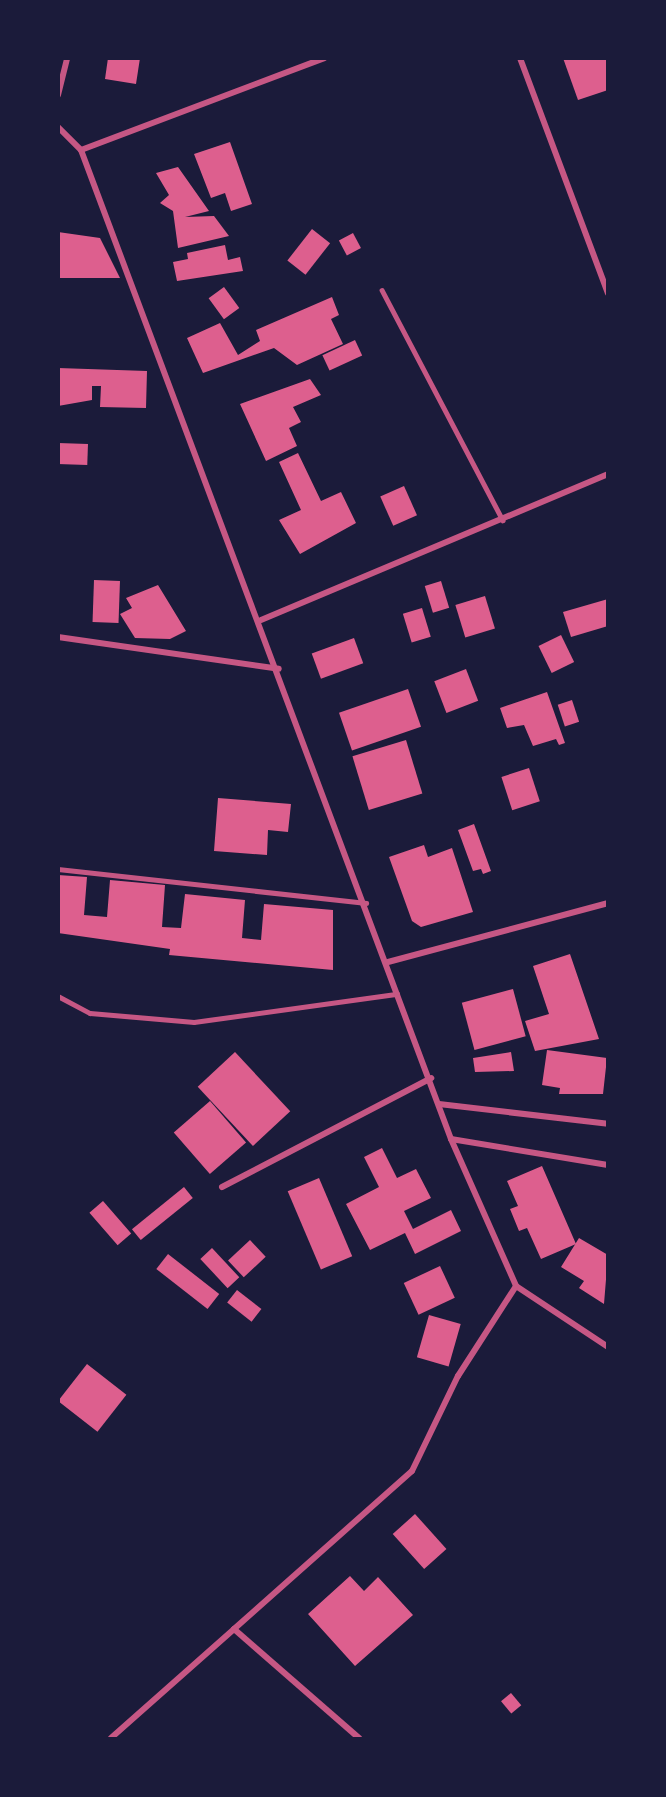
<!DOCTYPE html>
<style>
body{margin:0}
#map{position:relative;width:666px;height:1797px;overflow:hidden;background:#1b1b3a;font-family:"DejaVu Sans",sans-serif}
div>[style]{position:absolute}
.building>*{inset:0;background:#dd5f8e;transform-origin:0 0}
.service>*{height:4.5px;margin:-2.25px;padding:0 2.25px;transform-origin:2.25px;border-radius:2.25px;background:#c65784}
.minor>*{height:6px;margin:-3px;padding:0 3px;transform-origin:3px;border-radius:3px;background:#c65784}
span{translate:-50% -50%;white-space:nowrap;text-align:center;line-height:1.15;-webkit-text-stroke:4.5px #1b1b3a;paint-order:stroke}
.frame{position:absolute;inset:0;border:60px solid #1b1b3a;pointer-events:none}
</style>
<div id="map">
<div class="building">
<div style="clip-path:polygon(108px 58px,140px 58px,136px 84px,105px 79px)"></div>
<div style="clip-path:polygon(563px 58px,608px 59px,608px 90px,578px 100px)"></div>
<div style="clip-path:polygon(230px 142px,252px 204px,231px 211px,225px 193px,211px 198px,194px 154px)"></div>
<div style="clip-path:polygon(178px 167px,209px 211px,185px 217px,214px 216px,229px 236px,178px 248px,173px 211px,160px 203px,169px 195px,156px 173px)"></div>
<div style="left:312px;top:229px;width:23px;height:40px;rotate:38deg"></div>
<div style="clip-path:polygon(58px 232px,100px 238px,120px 278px,58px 278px)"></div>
<div style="left:353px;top:233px;width:17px;height:16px;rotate:62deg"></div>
<div style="clip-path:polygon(225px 245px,228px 260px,240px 257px,243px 271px,177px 281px,173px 262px,188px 259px,187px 253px)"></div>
<div style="left:224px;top:287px;width:26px;height:19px;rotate:54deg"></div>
<div style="clip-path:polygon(332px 297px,339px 315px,331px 319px,343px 344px,297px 365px,274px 348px,203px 373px,187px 338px,220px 323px,238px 355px,260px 341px,256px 330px)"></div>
<div style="left:355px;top:340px;width:17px;height:36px;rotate:65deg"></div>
<div style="clip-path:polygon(58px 368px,147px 371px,146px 408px,100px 407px,101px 386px,92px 386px,92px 400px,58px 406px)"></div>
<div style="clip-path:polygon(310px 379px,321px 395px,293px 407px,301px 422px,289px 428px,297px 446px,266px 461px,240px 404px)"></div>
<div style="left:58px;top:443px;width:30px;height:21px;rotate:2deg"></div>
<div style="clip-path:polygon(298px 453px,321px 501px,341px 492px,356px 523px,300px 554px,279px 520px,301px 510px,279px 462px)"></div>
<div style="left:404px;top:486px;width:32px;height:26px;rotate:66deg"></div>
<div style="left:94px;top:580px;width:26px;height:42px;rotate:2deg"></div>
<div style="left:441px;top:581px;width:28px;height:17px;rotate:73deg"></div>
<div style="clip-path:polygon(158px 585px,186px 631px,170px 639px,135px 638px,120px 614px,132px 608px,126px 598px)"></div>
<div style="left:485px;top:596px;width:34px;height:31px;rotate:73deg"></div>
<div style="clip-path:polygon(608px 599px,608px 626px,571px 637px,563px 612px)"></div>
<div style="left:422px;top:608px;width:30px;height:20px;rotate:73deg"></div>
<div style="left:561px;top:635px;width:30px;height:25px;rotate:64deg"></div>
<div style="left:354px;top:638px;width:27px;height:45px;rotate:70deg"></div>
<div style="left:466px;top:669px;width:34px;height:34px;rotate:69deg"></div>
<div style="left:408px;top:689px;width:40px;height:73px;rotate:71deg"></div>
<div style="clip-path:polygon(547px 692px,565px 743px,559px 745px,556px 739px,533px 746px,524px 725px,507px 728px,500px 708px)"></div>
<div style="left:572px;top:700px;width:23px;height:15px;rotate:72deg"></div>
<div style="left:406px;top:740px;width:56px;height:56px;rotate:73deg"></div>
<div style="left:529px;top:768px;width:35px;height:29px;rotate:72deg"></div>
<div style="clip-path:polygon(218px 798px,291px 804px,288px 832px,268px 830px,267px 855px,214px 851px)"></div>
<div style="clip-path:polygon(474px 824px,491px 871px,483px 874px,481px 869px,473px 871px,458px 830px)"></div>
<div style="clip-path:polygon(424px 845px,428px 857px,452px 848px,473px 912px,421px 927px,412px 921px,389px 857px)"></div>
<div style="clip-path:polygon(58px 875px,87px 877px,84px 915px,107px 917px,110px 880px,165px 885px,162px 927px,181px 928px,185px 894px,245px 900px,242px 938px,261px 940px,264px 904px,333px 910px,333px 970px,169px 955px,170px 949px,58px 933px)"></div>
<div style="clip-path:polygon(570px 954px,599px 1039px,535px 1051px,525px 1021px,549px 1014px,533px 966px)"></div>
<div style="left:513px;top:989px;width:49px;height:53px;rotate:75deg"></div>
<div style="clip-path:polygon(547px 1050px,607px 1058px,603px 1094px,559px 1094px,560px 1088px,542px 1085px)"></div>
<div style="left:235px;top:1052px;width:81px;height:51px;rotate:47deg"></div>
<div style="clip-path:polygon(511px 1052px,514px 1071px,475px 1072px,473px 1058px)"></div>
<div style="left:210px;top:1101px;width:55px;height:48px;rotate:49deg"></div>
<div style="clip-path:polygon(382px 1148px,397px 1178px,416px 1169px,431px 1198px,404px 1211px,413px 1229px,451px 1210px,461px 1231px,415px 1254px,405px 1233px,370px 1250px,346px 1204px,379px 1187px,364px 1157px)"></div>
<div style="clip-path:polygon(542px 1166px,576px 1244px,541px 1259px,527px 1228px,519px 1231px,510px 1209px,518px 1206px,507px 1181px)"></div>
<div style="left:319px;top:1178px;width:85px;height:34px;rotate:67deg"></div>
<div style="left:184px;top:1187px;width:14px;height:67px;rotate:51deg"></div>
<div style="left:103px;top:1201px;width:43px;height:18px;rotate:49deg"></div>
<div style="clip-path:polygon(579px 1238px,608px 1255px,604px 1304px,579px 1288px,584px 1281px,561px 1267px)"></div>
<div style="left:250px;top:1240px;width:23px;height:30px;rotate:47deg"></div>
<div style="left:212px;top:1248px;width:40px;height:16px;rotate:47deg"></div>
<div style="left:168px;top:1254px;width:65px;height:19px;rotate:38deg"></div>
<div style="left:440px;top:1266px;width:35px;height:40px;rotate:65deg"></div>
<div style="left:237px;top:1290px;width:31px;height:16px;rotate:38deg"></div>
<div style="left:429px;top:1315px;width:33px;height:44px;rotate:16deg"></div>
<div style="left:87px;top:1364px;width:50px;height:47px;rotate:38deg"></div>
<div style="left:415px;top:1514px;width:47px;height:30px;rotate:48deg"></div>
<div style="clip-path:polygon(350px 1576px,364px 1591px,378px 1577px,413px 1615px,355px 1666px,308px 1614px)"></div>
<div style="left:511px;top:1693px;width:16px;height:13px;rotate:50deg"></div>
</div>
<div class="service">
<div style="left:382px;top:290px;width:260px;rotate:62.3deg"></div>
<div style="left:58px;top:869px;width:310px;rotate:6.3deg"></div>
<div style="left:58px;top:996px;width:36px;rotate:28deg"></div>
<div style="left:90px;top:1013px;width:104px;rotate:4.9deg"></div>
<div style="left:194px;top:1022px;width:205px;rotate:-7.9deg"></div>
</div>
<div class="minor">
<div style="left:520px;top:58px;width:251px;rotate:69.5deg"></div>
<div style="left:58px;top:95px;width:38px;rotate:-76deg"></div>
<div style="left:58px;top:127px;width:33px;rotate:45deg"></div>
<div style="left:81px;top:150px;width:1056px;rotate:69.49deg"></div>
<div style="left:451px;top:1139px;width:161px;rotate:66.1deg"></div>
<div style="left:516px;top:1286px;width:110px;rotate:33.5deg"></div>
<div style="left:81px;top:150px;width:260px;rotate:-20.7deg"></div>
<div style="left:261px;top:620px;width:376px;rotate:-22.8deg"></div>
<div style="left:58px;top:637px;width:223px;rotate:8.2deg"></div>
<div style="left:388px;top:962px;width:228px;rotate:-15deg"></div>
<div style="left:439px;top:1104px;width:170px;rotate:6.7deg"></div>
<div style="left:451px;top:1139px;width:159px;rotate:9.4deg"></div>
<div style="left:222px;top:1187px;width:236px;rotate:-27.5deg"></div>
<div style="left:234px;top:1629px;width:238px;rotate:-41.6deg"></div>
<div style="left:412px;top:1471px;width:106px;rotate:-64.2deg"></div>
<div style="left:458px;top:1376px;width:107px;rotate:-57.2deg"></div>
<div style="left:111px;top:1738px;width:164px;rotate:-41.5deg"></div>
<div style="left:234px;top:1629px;width:166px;rotate:41.1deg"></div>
</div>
<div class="frame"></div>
</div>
